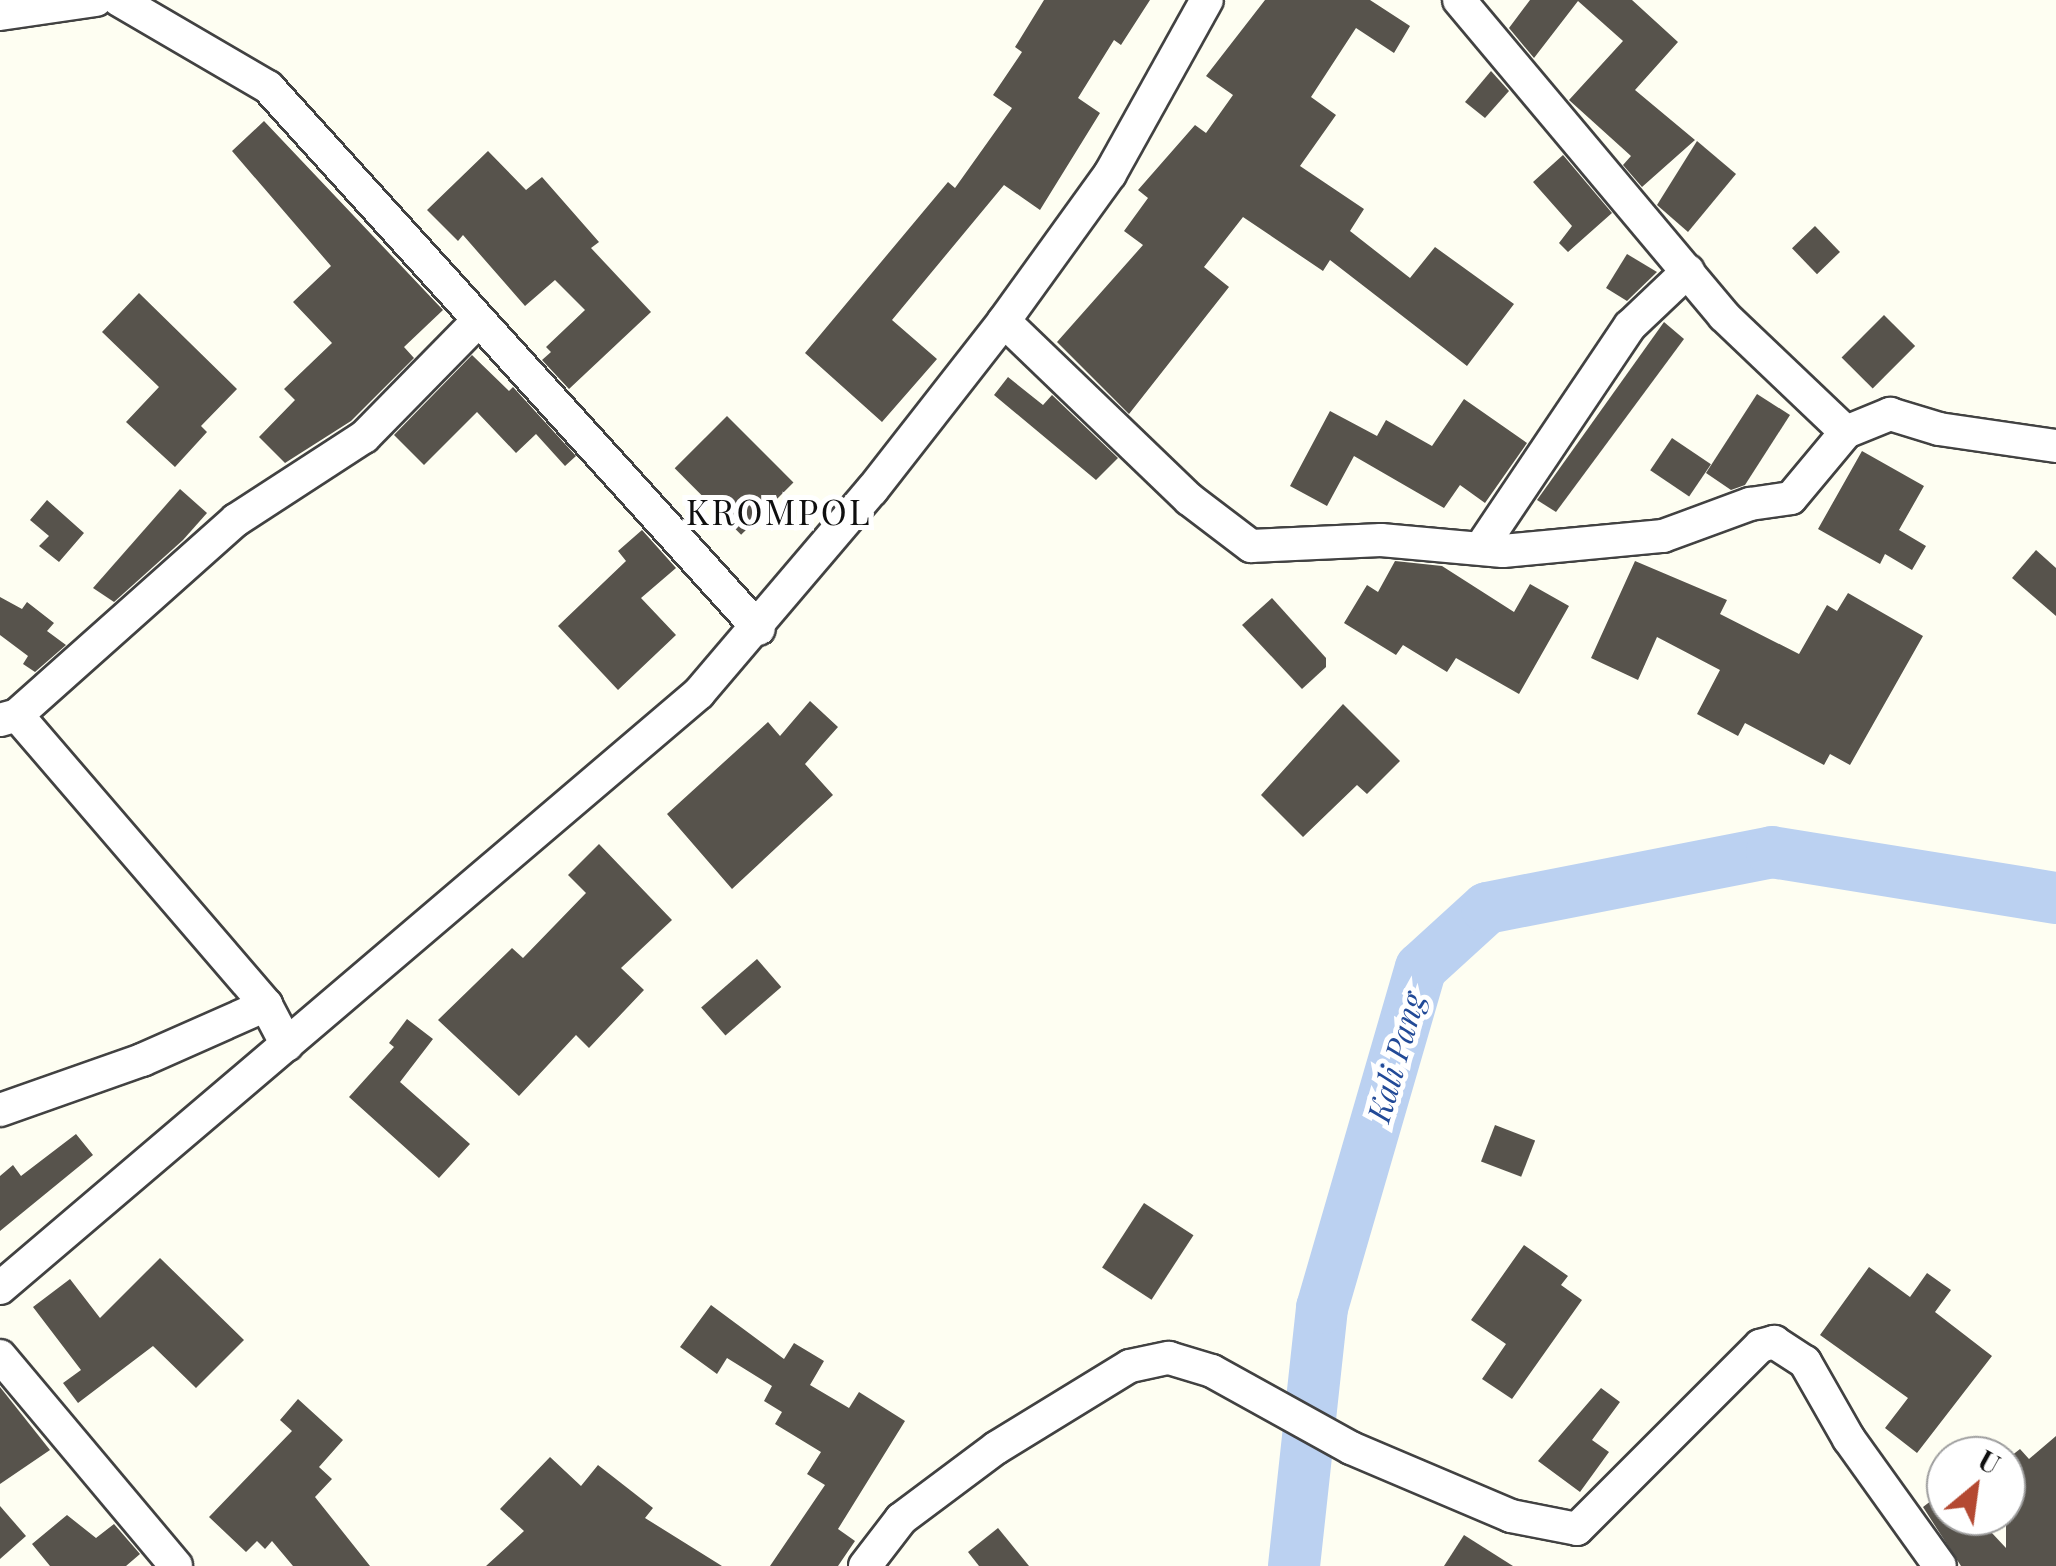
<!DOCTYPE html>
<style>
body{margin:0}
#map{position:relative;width:2056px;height:1566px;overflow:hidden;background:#fefef2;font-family:"Playfair Display",serif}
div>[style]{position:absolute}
.river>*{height:52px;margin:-26px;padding:0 26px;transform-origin:26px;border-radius:26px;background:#bbd1f1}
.building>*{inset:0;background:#57534c;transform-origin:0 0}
.roads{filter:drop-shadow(2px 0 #424242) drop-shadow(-2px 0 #424242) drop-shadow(0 2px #424242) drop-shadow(0 -2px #424242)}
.minor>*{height:32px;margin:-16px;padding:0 16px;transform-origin:16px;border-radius:16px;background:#fff}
span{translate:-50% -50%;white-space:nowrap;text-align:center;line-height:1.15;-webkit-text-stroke:10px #fff;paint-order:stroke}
.water-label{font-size:32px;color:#224a97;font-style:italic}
.quarter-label{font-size:35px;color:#0f0f0f;letter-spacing:2.5px}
.north{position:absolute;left:1926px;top:1436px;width:100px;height:100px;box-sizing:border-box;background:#fff;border:2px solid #9f9f9f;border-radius:50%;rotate:29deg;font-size:28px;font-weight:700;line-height:40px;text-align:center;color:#0f0f0f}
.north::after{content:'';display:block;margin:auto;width:35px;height:45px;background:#b44932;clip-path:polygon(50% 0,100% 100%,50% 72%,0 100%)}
</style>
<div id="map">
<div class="river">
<div style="left:1294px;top:1566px;width:260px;rotate:-83.8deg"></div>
<div style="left:1322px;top:1308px;width:354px;rotate:-73.8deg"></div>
<div style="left:1421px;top:968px;width:89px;rotate:-42.3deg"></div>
<div style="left:1487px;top:908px;width:290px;rotate:-11.1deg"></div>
<div style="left:1772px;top:852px;width:288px;rotate:9.2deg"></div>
</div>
<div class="building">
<div style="clip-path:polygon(1044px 0,1150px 0,1121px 45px,1114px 40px,1078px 98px,1100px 113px,1040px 210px,1004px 185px,892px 320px,937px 359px,882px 422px,805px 353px,948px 182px,955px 188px,1012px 108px,993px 95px,1022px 52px,1015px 47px)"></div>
<div style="clip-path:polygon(1265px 0,1370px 0,1410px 26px,1394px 53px,1356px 28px,1311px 97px,1336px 115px,1300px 166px,1364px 209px,1350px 231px,1410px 278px,1435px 247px,1514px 304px,1467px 366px,1330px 260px,1323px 271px,1243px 217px,1204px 267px,1229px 287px,1129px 414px,1057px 342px,1143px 245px,1124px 231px,1148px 198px,1138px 190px,1195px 125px,1206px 133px,1233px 95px,1206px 76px)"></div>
<div style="clip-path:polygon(1530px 0,1632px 0,1678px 42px,1635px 90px,1695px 140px,1642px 187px,1623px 165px,1631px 156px,1569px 100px,1623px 41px,1578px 1px,1534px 58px,1509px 28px)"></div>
<div style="clip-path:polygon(1491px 71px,1509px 91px,1485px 118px,1465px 102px)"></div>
<div style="clip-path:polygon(264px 121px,443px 310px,404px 347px,414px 358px,351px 421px,285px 463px,259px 437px,295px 400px,284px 389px,332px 343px,293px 302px,331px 266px,232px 151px)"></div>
<div style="clip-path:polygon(1697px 141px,1736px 174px,1688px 232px,1657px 205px)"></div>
<div style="clip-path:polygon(488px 151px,526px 190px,542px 177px,599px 242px,591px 248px,651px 312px,569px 389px,542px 360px,551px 352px,546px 347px,585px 310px,555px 280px,525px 306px,463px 235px,458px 241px,427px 210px)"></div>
<div style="clip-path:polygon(1563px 155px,1612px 213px,1568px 252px,1559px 243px,1572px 226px,1533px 182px)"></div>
<div style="left:1815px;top:226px;width:36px;height:32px;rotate:46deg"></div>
<div style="clip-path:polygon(1627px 254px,1657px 272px,1627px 301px,1606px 288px)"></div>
<div style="clip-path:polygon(139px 293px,237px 389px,201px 426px,207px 432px,175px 467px,126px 422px,159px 387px,102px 332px)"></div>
<div style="left:1884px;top:315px;width:44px;height:60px;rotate:45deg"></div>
<div style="clip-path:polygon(1664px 322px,1684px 339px,1556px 512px,1537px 500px)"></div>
<div style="clip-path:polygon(472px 355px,509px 391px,513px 387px,576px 456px,565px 466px,536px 434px,516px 453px,477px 412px,424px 465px,394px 435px)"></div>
<div style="clip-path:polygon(1008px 377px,1043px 405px,1052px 395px,1118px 458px,1096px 480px,994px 395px)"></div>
<div style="clip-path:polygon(1757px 394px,1790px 415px,1745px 485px,1731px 490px,1706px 473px)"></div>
<div style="clip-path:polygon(1464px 399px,1527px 443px,1485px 503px,1460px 485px,1444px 508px,1354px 456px,1327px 506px,1290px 486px,1330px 411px,1377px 436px,1386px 420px,1432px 446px)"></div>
<div style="left:727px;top:416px;width:94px;height:74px;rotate:45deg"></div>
<div style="left:1672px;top:438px;width:47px;height:39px;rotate:34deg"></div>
<div style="clip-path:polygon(1862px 451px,1924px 486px,1899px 530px,1926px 546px,1912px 570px,1885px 554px,1880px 564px,1818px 529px)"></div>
<div style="clip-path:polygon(180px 489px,207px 513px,183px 540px,114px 602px,93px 588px)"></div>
<div style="clip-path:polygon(47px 500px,84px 533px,59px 562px,39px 546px,49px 536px,30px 520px)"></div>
<div style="clip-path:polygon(642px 530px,676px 568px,641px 598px,676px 635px,618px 690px,558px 626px,626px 561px,618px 551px)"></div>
<div style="clip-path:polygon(2036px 550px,2056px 568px,2056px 616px,2012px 578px)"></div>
<div style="clip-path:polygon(1395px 561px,1442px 566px,1514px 612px,1530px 584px,1569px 606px,1519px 694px,1456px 658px,1447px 672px,1403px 645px,1396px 655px,1344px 623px,1367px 585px,1378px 592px)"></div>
<div style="clip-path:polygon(1635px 561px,1727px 600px,1720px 614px,1799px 654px,1827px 605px,1837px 611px,1848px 593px,1923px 636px,1850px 765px,1830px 754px,1824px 765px,1745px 723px,1738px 736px,1697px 714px,1720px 670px,1657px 637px,1638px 680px,1591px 658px)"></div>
<div style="clip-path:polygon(0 597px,22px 609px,27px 602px,54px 623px,47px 631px,66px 645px,35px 672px,23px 664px,28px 656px,0 635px)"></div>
<div style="clip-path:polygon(1272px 598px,1326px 658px,1326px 667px,1302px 689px,1242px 625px)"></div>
<div style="clip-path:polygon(810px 701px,838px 727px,805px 764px,833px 795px,732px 889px,667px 814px,768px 722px,780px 736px)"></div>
<div style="clip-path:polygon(1343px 704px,1400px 761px,1367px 794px,1357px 785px,1303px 837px,1261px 795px)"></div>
<div style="clip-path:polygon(599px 844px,672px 920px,621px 968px,644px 990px,589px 1048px,576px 1035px,519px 1096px,438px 1020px,512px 948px,523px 958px,586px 893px,568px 875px)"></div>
<div style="left:757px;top:959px;width:37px;height:74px;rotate:49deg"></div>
<div style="clip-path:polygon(407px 1019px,433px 1039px,400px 1082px,470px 1144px,439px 1178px,349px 1097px,394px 1047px,389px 1043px)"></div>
<div style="left:1495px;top:1125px;width:43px;height:39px;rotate:21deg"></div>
<div style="clip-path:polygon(76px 1134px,93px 1155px,0 1231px,0 1176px,13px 1165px,21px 1176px)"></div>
<div style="left:1144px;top:1203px;width:59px;height:77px;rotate:33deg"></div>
<div style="clip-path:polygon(1524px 1245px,1568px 1276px,1561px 1285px,1582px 1300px,1512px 1399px,1482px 1379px,1506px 1344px,1471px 1320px)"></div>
<div style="clip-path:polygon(160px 1258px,244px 1340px,196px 1388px,153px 1346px,78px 1403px,63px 1383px,81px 1370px,33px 1307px,70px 1279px,100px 1318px)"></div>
<div style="clip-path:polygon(1869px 1267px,1910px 1297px,1927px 1273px,1951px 1290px,1935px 1312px,1992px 1356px,1917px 1453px,1885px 1428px,1908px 1398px,1820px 1335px)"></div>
<div style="clip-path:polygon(711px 1305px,784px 1359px,794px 1343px,824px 1361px,810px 1385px,849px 1408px,859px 1392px,905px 1421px,838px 1529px,855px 1541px,838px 1566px,770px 1566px,825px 1485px,807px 1474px,821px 1452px,775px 1424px,782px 1412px,764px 1401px,772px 1386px,727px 1358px,717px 1374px,680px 1347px)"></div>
<div style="clip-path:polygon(0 1387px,50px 1450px,0 1484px)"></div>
<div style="clip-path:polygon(1601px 1388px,1620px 1402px,1592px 1440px,1609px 1452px,1580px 1492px,1538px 1461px)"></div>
<div style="clip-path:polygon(298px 1399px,343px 1440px,319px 1467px,332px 1479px,315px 1497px,370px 1566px,293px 1566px,272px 1541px,265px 1549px,257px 1541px,246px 1552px,209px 1517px,292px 1431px,280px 1420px)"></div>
<div style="clip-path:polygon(2056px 1436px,2056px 1566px,1961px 1566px,1923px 1507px,1940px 1494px,1946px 1516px,1976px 1516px,2006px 1548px,2006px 1460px,2020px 1449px,2029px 1459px)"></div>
<div style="clip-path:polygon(550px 1457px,581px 1486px,598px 1465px,653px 1508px,645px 1518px,722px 1566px,486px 1566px,524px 1531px,500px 1509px)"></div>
<div style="clip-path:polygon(0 1506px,26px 1536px,0 1559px)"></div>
<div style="clip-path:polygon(67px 1515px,96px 1538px,114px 1524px,140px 1554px,126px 1566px,50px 1566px,32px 1544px)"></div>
<div style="clip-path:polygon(998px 1528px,1029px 1566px,979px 1566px,968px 1552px)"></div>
<div style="clip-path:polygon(1464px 1535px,1513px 1566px,1444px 1566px)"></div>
</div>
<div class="roads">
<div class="minor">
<div style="left:119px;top:0;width:173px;rotate:30.3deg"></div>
<div style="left:268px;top:87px;width:731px;rotate:47.83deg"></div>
<div style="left:1459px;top:0;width:412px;rotate:50deg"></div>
<div style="left:1724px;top:316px;width:168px;rotate:43.6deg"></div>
<div style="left:0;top:14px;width:97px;rotate:-8.3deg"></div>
<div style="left:1004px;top:321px;width:257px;rotate:43.9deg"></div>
<div style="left:1189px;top:499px;width:78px;rotate:37.2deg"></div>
<div style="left:1251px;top:546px;width:130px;rotate:-2.6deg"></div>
<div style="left:1381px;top:540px;width:122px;rotate:5.2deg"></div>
<div style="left:1503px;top:551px;width:161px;rotate:-5.4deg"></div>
<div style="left:1663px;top:536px;width:93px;rotate:-20.2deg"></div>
<div style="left:1750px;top:504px;width:41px;rotate:-8.3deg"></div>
<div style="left:1791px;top:498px;width:86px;rotate:-50.2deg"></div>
<div style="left:1846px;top:432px;width:48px;rotate:-22.2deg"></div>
<div style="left:1890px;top:414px;width:51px;rotate:17deg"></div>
<div style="left:1939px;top:429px;width:118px;rotate:8.3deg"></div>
<div style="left:1482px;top:546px;width:265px;rotate:-56.1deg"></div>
<div style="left:1630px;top:326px;width:80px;rotate:-43.5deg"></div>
<div style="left:17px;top:715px;width:293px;rotate:-41.7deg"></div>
<div style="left:236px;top:520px;width:153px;rotate:-33deg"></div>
<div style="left:364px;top:437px;width:163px;rotate:-45.5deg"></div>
<div style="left:0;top:720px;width:18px;rotate:-16deg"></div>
<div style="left:17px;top:715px;width:382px;rotate:49.3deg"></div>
<div style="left:266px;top:1005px;width:45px;rotate:62.3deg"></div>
<div style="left:0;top:1110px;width:151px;rotate:-19.4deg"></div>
<div style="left:142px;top:1060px;width:136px;rotate:-23.9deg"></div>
<div style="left:0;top:1288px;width:918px;rotate:-40.4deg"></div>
<div style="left:699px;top:693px;width:267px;rotate:-49.6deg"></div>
<div style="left:872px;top:490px;width:214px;rotate:-52deg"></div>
<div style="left:1004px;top:321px;width:181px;rotate:-54.2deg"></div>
<div style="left:1110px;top:174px;width:199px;rotate:-60.9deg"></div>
<div style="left:0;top:1356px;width:274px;rotate:50deg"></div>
<div style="left:865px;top:1566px;width:59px;rotate:-52.5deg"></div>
<div style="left:901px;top:1519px;width:119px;rotate:-36.8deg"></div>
<div style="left:996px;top:1448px;width:157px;rotate:-31.5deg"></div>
<div style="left:1130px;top:1366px;width:40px;rotate:-12deg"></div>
<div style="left:1169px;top:1358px;width:45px;rotate:16.8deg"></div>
<div style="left:1212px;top:1371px;width:159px;rotate:29deg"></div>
<div style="left:1351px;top:1448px;width:174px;rotate:23deg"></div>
<div style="left:1511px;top:1516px;width:67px;rotate:11.1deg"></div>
<div style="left:1577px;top:1529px;width:259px;rotate:-45deg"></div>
<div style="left:1760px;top:1346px;width:15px;rotate:-16deg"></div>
<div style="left:1774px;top:1342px;width:37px;rotate:33deg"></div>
<div style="left:1805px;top:1362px;width:89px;rotate:60.3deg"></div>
<div style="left:1849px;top:1439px;width:156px;rotate:54.4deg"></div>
</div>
</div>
<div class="water-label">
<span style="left:1395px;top:1057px;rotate:-74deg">Kali Pang</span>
</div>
<div class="quarter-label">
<span style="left:779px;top:511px">KROMPOL</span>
</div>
<div class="north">U</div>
</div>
